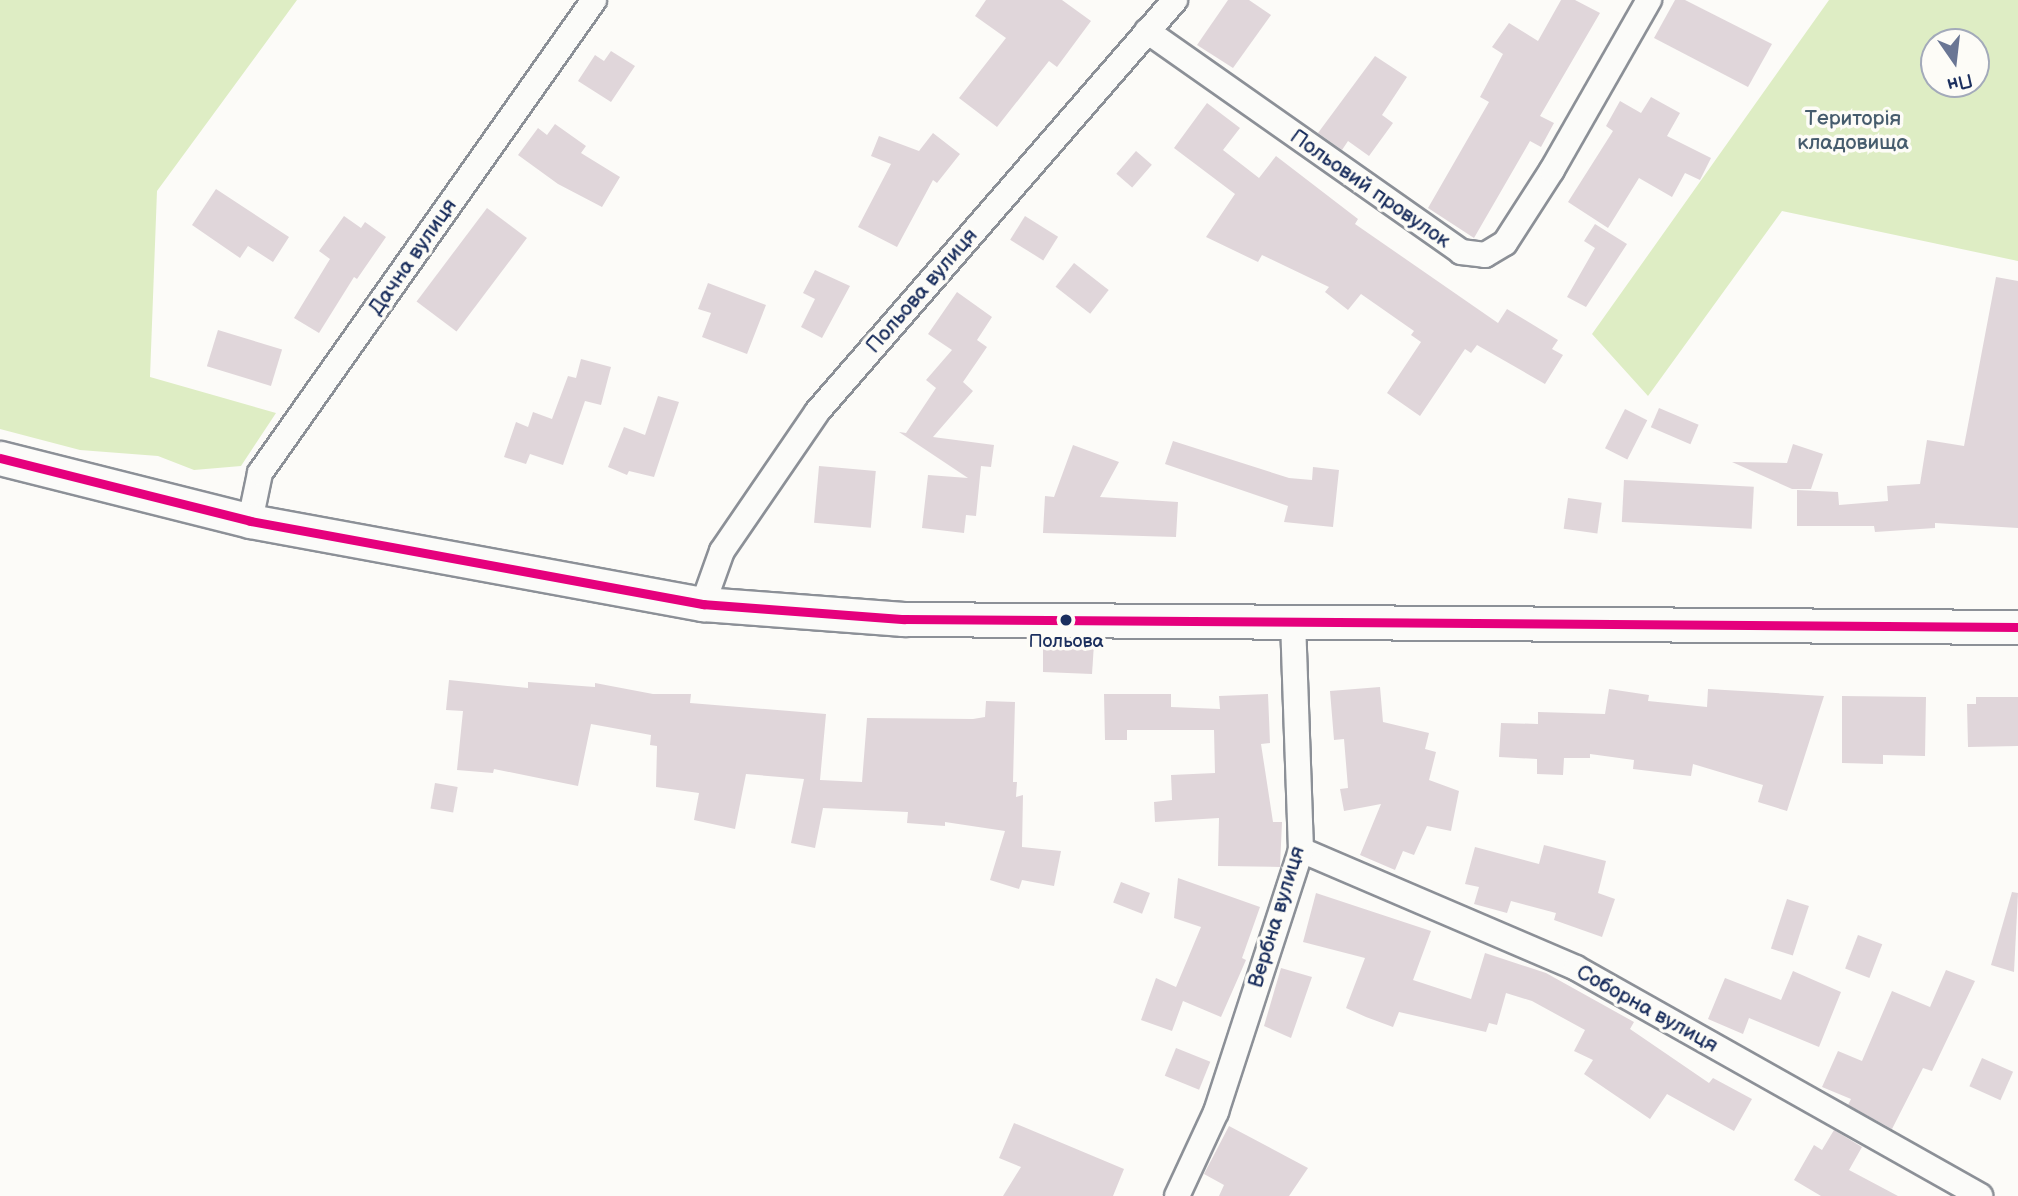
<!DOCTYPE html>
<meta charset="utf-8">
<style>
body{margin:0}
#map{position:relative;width:2018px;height:1196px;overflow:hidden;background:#fcfbf8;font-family:"Balsamiq Sans",sans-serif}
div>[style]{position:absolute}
.green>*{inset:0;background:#deedc4}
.building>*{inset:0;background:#e0d6da;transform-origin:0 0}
.roads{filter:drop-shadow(2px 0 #8c9097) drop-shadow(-2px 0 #8c9097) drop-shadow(0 2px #8c9097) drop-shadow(0 -2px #8c9097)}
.street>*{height:24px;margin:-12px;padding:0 12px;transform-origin:12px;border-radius:12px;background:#fbfbf9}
.secondary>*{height:33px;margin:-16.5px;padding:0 16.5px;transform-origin:16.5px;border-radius:16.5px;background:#fbfbf9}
.bus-1>*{height:9px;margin:-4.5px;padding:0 4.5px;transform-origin:4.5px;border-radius:4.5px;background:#e5007d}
.dots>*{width:19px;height:19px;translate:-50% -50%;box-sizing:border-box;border:4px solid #fdfcf7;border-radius:50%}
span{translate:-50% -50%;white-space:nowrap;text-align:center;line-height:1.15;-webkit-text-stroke:7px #fdfcf7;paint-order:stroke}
.bus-label{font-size:19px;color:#1b2f5e}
.park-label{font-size:21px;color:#465c6d}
.street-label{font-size:21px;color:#1b2f5e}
.north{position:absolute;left:1920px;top:28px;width:70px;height:70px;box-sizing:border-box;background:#fdfcf7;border:2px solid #a3aaba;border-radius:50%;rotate:166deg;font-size:19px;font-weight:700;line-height:28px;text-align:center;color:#1b2f5e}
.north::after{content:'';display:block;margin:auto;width:24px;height:32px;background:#6a7694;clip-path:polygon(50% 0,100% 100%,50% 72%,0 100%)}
</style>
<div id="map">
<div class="green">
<div style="clip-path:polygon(0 0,297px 0,157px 191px,150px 377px,276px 413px,241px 466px,194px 470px,158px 456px,80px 450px,0 429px)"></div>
<div style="clip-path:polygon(evenodd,1829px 0,2018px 0,2018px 261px,1782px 211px,1648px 396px,1592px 334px,1829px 0,1976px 42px,1976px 84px,1934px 84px,1934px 42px,1976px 42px)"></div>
</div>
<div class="building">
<div style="clip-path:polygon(986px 0,1062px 0,1091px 21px,1057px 67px,1049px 61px,997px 127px,959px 98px,1006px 38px,975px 16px)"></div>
<div style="clip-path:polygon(1228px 0,1249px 0,1271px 15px,1233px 68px,1197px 45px)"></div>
<div style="clip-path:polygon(1561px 0,1575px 0,1600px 13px,1540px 116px,1554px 123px,1541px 147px,1530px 141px,1474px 238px,1428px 208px,1489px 102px,1480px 97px,1503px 54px,1492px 47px,1509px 23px,1538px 41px)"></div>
<div style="clip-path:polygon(1675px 0,1685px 0,1772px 44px,1748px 87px,1654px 38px)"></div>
<div style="clip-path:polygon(611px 51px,635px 66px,611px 102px,578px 81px,595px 55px,604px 61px)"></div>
<div style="clip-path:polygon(1375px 56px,1407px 77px,1382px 115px,1393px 123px,1369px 156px,1348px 141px,1342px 150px,1318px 133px)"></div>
<div style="clip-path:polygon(1651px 97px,1680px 113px,1667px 136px,1711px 158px,1700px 180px,1685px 173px,1672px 197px,1639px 178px,1608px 228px,1568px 202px,1613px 131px,1606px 126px,1620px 101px,1641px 113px)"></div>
<div style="clip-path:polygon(1207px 103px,1240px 128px,1223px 150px,1259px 178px,1276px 156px,1358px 219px,1355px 224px,1498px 323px,1507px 309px,1558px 340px,1552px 349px,1563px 355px,1545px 384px,1477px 345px,1471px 353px,1465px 349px,1420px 416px,1387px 393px,1421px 342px,1411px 335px,1414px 331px,1361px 294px,1348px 310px,1325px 292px,1329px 287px,1262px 255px,1258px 262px,1206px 237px,1235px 194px,1174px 148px)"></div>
<div style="clip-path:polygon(555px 124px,586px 146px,581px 153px,620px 177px,602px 207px,558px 184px,518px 155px,538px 128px,547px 135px)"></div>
<div style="clip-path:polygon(933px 133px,960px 154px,937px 183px,933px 180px,897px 247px,858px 227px,891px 164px,871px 156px,879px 136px,919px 151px)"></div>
<div style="left:1136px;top:151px;width:21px;height:30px;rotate:41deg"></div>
<div style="clip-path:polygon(216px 189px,289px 237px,273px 262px,248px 246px,240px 258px,192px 225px)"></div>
<div style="left:487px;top:208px;width:50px;height:117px;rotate:37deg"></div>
<div style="clip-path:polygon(344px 216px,361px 228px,365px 222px,386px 237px,357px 279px,354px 277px,319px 333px,294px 318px,330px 259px,319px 251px)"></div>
<div style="left:1025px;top:216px;width:39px;height:28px;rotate:32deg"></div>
<div style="clip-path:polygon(1595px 224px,1627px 244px,1586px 307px,1567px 297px,1595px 248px,1584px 241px)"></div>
<div style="left:1074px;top:263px;width:44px;height:30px;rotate:38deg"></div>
<div style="clip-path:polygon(815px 270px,850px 286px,822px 338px,801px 327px,815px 299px,803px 293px)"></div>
<div style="clip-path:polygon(1996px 277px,2018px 281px,2018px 528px,1935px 523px,1935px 528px,1875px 532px,1874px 526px,1797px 526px,1797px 490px,1838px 492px,1839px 505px,1888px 501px,1887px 486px,1920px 484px,1927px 440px,1964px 446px)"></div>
<div style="clip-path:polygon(708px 283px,766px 305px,747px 354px,702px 337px,711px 313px,698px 309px)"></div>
<div style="clip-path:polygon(957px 292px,992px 317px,977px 340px,987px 347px,963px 382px,973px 391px,933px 437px,994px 445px,991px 467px,981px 466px,976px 516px,966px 515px,964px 533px,922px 528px,928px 475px,968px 478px,899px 432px,906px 433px,936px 388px,926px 380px,952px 350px,928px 334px)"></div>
<div style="left:218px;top:330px;width:67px;height:38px;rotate:17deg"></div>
<div style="clip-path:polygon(581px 359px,611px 367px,601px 405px,585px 401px,563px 465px,530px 454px,526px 464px,504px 457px,516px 422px,528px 427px,533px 412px,552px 419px,568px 376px,576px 378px)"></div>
<div style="clip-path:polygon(658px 396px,679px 402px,654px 477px,629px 471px,627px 475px,608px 467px,624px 427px,645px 435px)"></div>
<div style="left:1659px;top:408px;width:43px;height:21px;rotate:23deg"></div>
<div style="left:1625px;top:409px;width:25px;height:44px;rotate:27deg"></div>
<div style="clip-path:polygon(1173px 441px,1289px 478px,1312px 480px,1313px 467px,1339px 470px,1333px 527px,1284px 522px,1288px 506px,1165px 464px)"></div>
<div style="clip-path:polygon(1793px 444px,1823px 454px,1811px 489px,1792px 489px,1732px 462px,1787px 463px)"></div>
<div style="clip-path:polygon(1073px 445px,1119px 462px,1100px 497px,1178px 502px,1176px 537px,1043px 533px,1045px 496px,1054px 497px)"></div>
<div style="left:819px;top:466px;width:57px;height:57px;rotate:5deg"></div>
<div style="left:1624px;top:480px;width:130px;height:42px;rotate:3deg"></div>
<div style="left:1568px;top:498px;width:34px;height:31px;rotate:8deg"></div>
<div style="clip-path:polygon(1094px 644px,1092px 674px,1043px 672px,1043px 646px)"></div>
<div style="clip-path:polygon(449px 680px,528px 688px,528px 682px,595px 687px,595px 683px,653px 694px,691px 694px,690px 703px,826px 714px,820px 780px,862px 782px,867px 718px,973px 719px,985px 717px,986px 701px,1015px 702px,1013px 782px,1017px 782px,1016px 797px,1023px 795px,1022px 847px,1061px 851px,1054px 886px,1022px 880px,1019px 889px,990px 880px,1005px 831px,945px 822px,945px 826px,907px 823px,908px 812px,823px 808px,815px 848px,791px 843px,804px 779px,746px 774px,735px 829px,694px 820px,699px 793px,656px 787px,657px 746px,650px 745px,651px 735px,591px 724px,578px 786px,494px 769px,493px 773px,457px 770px,463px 711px,446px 710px)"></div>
<div style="clip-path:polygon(1380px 687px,1383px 722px,1429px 733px,1425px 749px,1436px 752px,1429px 780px,1459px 791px,1451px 831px,1427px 826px,1414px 855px,1403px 851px,1395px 870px,1360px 855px,1381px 804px,1344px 811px,1340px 789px,1348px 788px,1344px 739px,1334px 740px,1330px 691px)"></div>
<div style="clip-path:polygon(1609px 689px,1649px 695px,1648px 701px,1707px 707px,1708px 689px,1824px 696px,1787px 811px,1758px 802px,1763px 785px,1693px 764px,1691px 776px,1633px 769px,1634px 760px,1590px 754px,1590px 758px,1564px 758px,1563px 775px,1537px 774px,1537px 759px,1499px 757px,1501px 723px,1538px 724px,1538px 712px,1605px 714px)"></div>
<div style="clip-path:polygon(1104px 694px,1171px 694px,1171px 707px,1220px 709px,1219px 696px,1268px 694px,1270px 743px,1261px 744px,1273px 822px,1282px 822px,1280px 867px,1218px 866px,1219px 818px,1155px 822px,1154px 802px,1172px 800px,1171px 775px,1215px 773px,1214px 730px,1127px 730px,1127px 740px,1105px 740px)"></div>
<div style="clip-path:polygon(1842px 696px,1926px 697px,1925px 756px,1883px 755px,1883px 764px,1842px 763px)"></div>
<div style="clip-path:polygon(1976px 697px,2018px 697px,2018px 746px,1968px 747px,1967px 704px,1976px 704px)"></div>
<div style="left:435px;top:783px;width:23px;height:26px;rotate:10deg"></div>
<div style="clip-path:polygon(1544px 845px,1606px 861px,1598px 893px,1615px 899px,1602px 937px,1554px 920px,1556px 913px,1511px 901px,1507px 913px,1474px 904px,1479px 887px,1465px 884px,1475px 847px,1539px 864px)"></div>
<div style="clip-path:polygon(1178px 878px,1260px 907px,1242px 958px,1246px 960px,1221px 1017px,1183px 1001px,1172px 1031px,1141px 1020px,1156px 978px,1176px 987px,1201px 927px,1174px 918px)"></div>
<div style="left:1121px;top:882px;width:31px;height:22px;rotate:21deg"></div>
<div style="clip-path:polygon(2012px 892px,2018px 893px,2014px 972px,1991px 965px)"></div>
<div style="clip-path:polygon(1316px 893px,1431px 931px,1413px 980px,1471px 999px,1485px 953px,1546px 973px,1634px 1022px,1630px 1029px,1709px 1083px,1713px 1078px,1752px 1099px,1734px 1131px,1667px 1094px,1650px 1119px,1584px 1074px,1593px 1060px,1574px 1051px,1585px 1030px,1532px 1001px,1506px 993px,1497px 1025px,1489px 1023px,1486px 1032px,1399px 1012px,1393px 1027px,1366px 1017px,1346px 1008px,1365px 958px,1303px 942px)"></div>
<div style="left:1787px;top:899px;width:23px;height:52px;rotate:18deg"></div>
<div style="left:1858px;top:935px;width:26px;height:36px;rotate:21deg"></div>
<div style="clip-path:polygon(1281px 968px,1312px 977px,1291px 1038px,1264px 1026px)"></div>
<div style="clip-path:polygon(1946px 970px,1975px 981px,1932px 1071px,1923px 1068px,1892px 1129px,1848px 1105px,1851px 1099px,1822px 1087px,1838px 1051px,1862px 1061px,1892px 991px,1930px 1007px)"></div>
<div style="clip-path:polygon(1793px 971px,1841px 992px,1819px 1047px,1749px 1018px,1743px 1034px,1708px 1019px,1725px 978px,1781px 1000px)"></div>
<div style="left:1176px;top:1048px;width:37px;height:30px;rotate:22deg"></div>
<div style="left:1982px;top:1058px;width:34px;height:31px;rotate:24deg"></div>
<div style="clip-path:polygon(1014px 1123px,1124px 1169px,1113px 1196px,1003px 1196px,1021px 1167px,999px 1158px)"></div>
<div style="clip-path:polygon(1229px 1126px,1308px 1168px,1289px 1196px,1219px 1196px,1224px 1185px,1204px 1174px)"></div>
<div style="clip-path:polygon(1834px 1130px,1862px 1147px,1849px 1170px,1898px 1196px,1821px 1196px,1794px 1180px,1814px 1145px,1822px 1150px)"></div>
</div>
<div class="roads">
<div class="street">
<div style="left:1147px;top:31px;width:384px;rotate:35.1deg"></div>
<div style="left:1461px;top:252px;width:24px;rotate:7deg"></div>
<div style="left:1485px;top:255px;width:23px;rotate:-31deg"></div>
<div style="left:1505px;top:243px;width:87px;rotate:-57.2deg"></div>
<div style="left:1552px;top:170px;width:196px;rotate:-60.3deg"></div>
<div style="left:250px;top:521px;width:49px;rotate:-78.2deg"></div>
<div style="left:260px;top:473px;width:579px;rotate:-54.77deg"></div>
<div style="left:703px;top:604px;width:56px;rotate:-70.3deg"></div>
<div style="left:722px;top:551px;width:168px;rotate:-55.6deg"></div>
<div style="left:817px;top:412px;width:546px;rotate:-49.01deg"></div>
<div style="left:1301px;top:850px;width:299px;rotate:23.2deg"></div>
<div style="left:1576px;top:968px;width:464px;rotate:29.4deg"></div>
<div style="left:1177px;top:1196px;width:93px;rotate:-65.1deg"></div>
<div style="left:1216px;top:1112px;width:275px;rotate:-72deg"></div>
<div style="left:1301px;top:850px;width:227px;rotate:-92deg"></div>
</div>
<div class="secondary">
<div style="left:0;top:458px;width:258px;rotate:14.1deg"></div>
<div style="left:250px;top:521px;width:461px;rotate:10.4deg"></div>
<div style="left:703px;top:604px;width:201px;rotate:4.3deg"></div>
<div style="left:903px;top:619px;width:1115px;rotate:0.41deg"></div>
</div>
</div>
<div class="bus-1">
<div style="left:0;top:458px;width:258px;rotate:14.1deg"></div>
<div style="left:250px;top:521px;width:461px;rotate:10.4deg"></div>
<div style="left:703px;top:604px;width:201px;rotate:4.3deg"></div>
<div style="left:903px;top:619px;width:1115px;rotate:0.41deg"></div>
</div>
<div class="dots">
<div style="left:1066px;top:620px;background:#1b2f5e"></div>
</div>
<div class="bus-label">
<span style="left:1066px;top:642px">Польова</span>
</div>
<div class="park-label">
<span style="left:1853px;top:131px">Територія<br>кладовища</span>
</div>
<div class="street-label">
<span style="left:1370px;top:189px;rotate:35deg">Польовий провулок</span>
<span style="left:413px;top:257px;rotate:-55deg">Дачна вулиця</span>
<span style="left:922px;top:291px;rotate:-49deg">Польова вулиця</span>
<span style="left:1277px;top:917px;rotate:-73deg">Вербна вулиця</span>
<span style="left:1647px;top:1009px;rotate:29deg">Соборна вулиця</span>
</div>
<div class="north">Пн</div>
</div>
